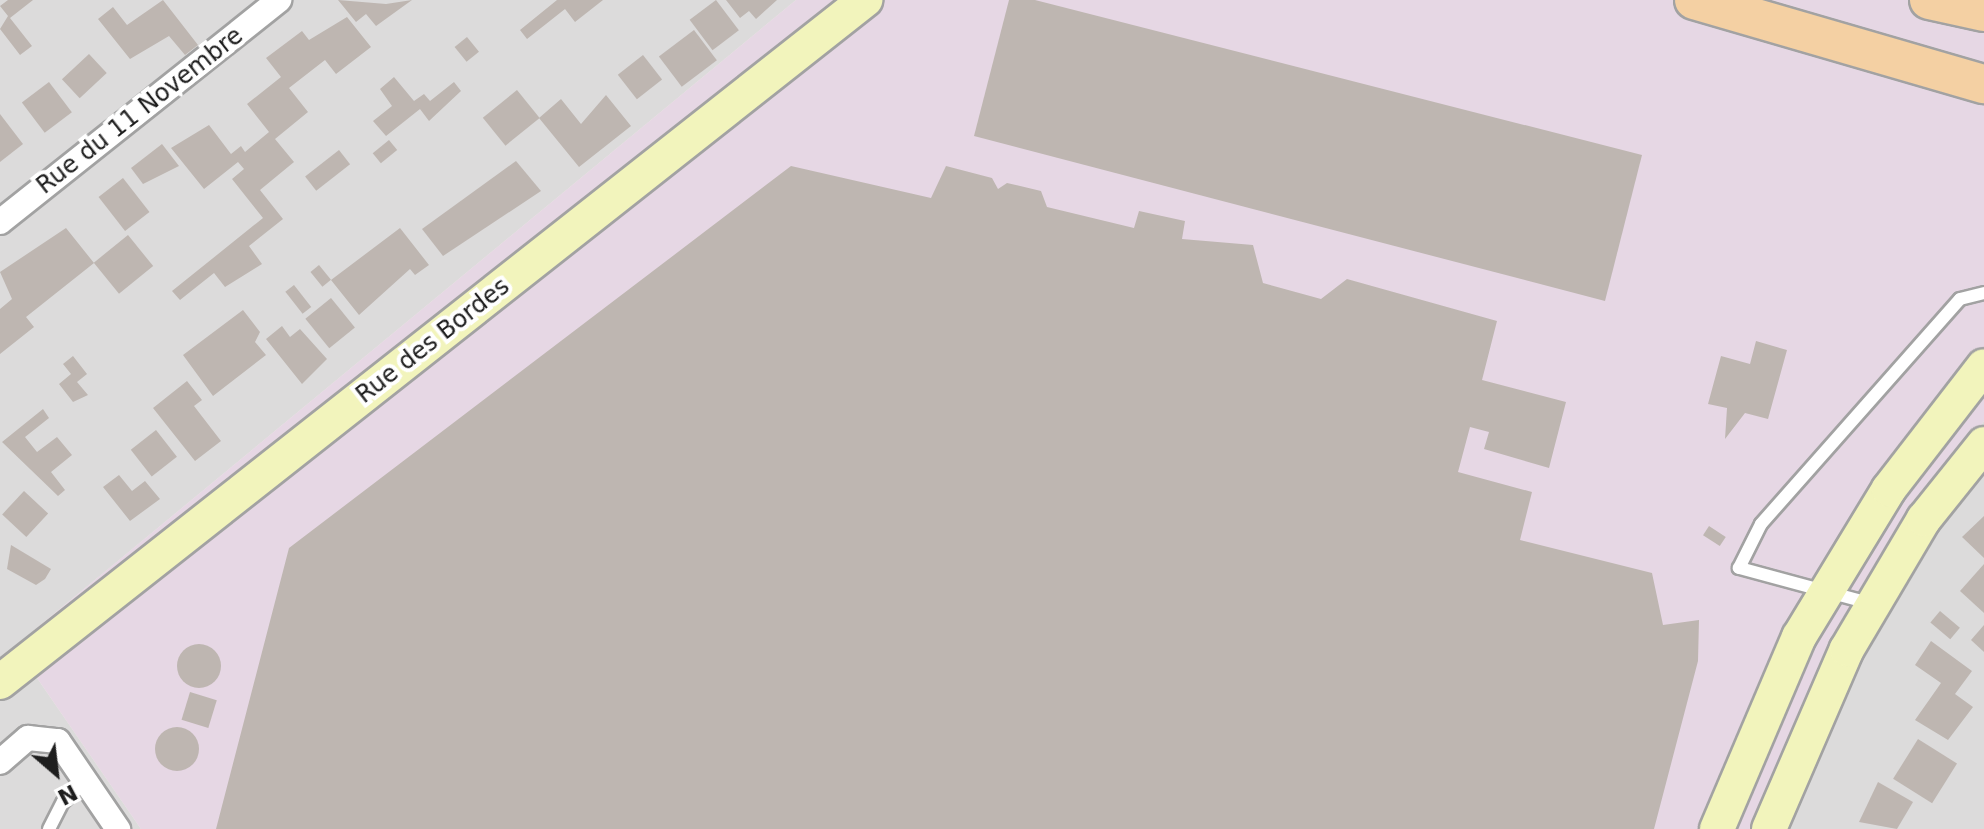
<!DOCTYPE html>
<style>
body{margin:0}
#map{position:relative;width:1984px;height:829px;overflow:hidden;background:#eeebe4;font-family:"DejaVu Sans",sans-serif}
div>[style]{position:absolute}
.residential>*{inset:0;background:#dcdbdb}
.industrial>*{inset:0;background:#e6d7e4}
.building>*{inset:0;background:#beb6b1;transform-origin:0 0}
.round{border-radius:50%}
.roads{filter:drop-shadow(2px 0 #a2a2a2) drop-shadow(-2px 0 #a2a2a2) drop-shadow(0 2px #a2a2a2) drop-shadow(0 -2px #a2a2a2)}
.lane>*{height:12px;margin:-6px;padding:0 6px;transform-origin:6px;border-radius:6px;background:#fff}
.street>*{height:24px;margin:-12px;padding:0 12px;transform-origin:12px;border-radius:12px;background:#fff}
.secondary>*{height:34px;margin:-17px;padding:0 17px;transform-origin:17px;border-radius:17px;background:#f2f4bc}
.primary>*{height:38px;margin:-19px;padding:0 19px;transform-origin:19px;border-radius:19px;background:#f4d0a3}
span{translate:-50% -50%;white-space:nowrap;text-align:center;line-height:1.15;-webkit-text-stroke:8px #fff;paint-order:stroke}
.street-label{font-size:24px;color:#1e1e1e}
.north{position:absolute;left:16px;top:733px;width:80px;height:80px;-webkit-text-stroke:6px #fff;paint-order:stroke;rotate:152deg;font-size:22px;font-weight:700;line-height:32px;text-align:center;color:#1e1e1e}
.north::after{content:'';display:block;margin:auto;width:28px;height:36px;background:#1e1e1e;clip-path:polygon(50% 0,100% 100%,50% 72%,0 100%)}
</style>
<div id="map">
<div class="residential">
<div style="clip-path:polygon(0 0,796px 0,15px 646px,141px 829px,0 829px)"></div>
<div style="clip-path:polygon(1984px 421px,1984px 829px,1752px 829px,1835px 643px)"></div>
</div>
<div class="industrial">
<div style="clip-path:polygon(796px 0,1984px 0,1984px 421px,1835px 643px,1752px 829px,141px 829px,15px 646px)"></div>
</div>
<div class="building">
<div style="clip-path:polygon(8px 0,33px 0,10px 18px,32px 46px,20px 55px,0 29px,8px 16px,0 6px)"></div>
<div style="clip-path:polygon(163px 0,198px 45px,185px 55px,169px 36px,130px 59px,98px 19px,113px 7px,127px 25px)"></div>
<div style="clip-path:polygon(338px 0,386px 4px,412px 0,376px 26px,366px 14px,356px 22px)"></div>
<div style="clip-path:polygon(557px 0,603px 0,575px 22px,565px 9px,527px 39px,520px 30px)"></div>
<div style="left:716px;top:0;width:38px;height:33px;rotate:53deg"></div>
<div style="clip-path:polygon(726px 0,777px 0,756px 19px,749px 11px,740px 18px)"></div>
<div style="clip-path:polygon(1009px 0,1035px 0,1642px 155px,1605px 301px,974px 136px)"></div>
<div style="clip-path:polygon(347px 17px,371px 47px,336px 74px,325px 60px,289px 88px,308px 112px,275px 139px,294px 162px,260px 190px,283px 219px,249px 246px,262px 264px,225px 287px,214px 273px,180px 300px,172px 291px,263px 218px,232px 179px,244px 169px,238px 162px,204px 189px,171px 148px,209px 125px,231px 154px,241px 146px,245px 152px,269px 132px,247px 104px,281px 77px,266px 58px,302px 31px,309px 40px)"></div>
<div style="left:694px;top:30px;width:38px;height:44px;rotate:53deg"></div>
<div style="left:467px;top:37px;width:19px;height:16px;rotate:51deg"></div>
<div style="left:89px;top:54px;width:26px;height:37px;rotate:47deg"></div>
<div style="left:643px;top:55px;width:31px;height:32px;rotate:52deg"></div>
<div style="clip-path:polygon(394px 77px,414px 101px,424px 94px,430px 101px,454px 82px,461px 91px,429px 121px,420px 109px,386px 136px,373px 121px,392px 106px,380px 89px)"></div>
<div style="left:49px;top:82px;width:38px;height:34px;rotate:53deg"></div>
<div style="left:517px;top:90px;width:36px;height:44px;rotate:51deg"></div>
<div style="clip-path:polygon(606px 95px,631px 126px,579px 167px,539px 118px,561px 99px,581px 124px)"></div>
<div style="clip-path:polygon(0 114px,23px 144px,0 162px)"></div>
<div style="left:389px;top:140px;width:13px;height:21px;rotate:51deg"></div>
<div style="clip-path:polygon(162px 144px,179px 166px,143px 184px,131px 168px)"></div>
<div style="left:339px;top:150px;width:18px;height:43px;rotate:52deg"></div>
<div style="clip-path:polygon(516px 161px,541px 191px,443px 256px,422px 229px)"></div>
<div style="clip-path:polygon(791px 166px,931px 198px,946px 166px,992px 178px,998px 189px,1007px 183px,1041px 191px,1047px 207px,1134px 228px,1139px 211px,1185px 221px,1182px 239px,1253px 245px,1263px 283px,1321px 299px,1347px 279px,1497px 321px,1482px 380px,1566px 402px,1549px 468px,1484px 449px,1489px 432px,1470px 427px,1458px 472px,1532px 492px,1520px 540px,1652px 573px,1663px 625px,1699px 620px,1698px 661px,1654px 829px,216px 829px,289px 548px)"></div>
<div style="left:123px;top:178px;width:43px;height:31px;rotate:52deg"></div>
<div style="clip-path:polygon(66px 228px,94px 263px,26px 317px,34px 327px,0 354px,0 309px,12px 299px,0 272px)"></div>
<div style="clip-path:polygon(400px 228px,429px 265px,415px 275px,410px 269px,359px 315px,331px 280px)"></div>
<div style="left:128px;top:235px;width:40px;height:44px;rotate:51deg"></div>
<div style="left:319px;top:265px;width:19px;height:11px;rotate:51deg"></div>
<div style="left:294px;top:285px;width:28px;height:11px;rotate:52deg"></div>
<div style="left:331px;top:298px;width:38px;height:33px;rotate:51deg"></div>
<div style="clip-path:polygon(243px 310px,260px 332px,255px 342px,266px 355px,213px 396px,183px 355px)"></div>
<div style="clip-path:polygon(282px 326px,290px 337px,300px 329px,327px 359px,302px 384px,266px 339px)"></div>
<div style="clip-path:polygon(1756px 341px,1787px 350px,1768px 419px,1745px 413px,1725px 439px,1727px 408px,1708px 404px,1721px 356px,1750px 364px)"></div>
<div style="clip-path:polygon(73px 356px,87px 374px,77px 382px,88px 395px,73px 402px,59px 384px,71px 374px,63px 364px)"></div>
<div style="clip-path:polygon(187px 381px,202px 400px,194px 406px,221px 441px,195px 461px,153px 408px)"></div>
<div style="clip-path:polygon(43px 409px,49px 418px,25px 437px,37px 452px,57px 437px,72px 455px,51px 472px,65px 490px,58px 496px,2px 442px)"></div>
<div style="left:156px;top:430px;width:34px;height:32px;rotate:52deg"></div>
<div style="clip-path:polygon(119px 475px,132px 491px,145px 481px,160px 499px,130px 521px,103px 487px)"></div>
<div style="left:24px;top:491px;width:33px;height:32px;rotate:43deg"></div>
<div style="clip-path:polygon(1984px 516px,1984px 558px,1962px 537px)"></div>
<div style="left:1709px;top:526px;width:20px;height:11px;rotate:33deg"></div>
<div style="clip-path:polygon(11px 545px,51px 569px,45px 579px,36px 585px,7px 569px)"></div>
<div style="clip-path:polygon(1984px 564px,1984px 613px,1960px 591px)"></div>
<div style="left:1940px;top:611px;width:26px;height:15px;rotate:40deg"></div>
<div style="clip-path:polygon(1984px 625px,1984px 652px,1971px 640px)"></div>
<div style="clip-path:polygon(1931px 641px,1972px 671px,1955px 694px,1973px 707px,1948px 740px,1915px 720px,1941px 683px,1915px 665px)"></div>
<div class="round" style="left:177px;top:644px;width:44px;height:44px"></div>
<div style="left:190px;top:692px;width:28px;height:29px;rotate:17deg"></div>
<div class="round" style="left:155px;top:727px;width:44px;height:44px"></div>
<div style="left:1918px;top:739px;width:46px;height:47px;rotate:32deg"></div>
<div style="clip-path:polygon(1878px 782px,1913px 802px,1897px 829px,1859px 822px)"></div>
</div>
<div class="roads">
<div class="lane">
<div style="left:1869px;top:603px;width:135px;rotate:-164.9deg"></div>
<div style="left:1739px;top:568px;width:49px;rotate:-63.4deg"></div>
<div style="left:1761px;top:524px;width:300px;rotate:-48.5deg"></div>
<div style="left:1960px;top:299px;width:25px;rotate:-14deg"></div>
<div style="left:49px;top:829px;width:30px;rotate:-63deg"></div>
<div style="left:63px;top:802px;width:31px;rotate:-42deg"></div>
</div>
<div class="street">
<div style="left:0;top:222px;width:357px;rotate:-38.5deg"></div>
<div style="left:0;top:762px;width:37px;rotate:-41deg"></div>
<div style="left:28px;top:738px;width:30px;rotate:6deg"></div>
<div style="left:58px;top:741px;width:107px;rotate:55.7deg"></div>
</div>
<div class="secondary">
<div style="left:0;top:682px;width:1102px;rotate:-38.25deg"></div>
<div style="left:1717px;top:829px;width:209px;rotate:-66.9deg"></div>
<div style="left:1799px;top:637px;width:173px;rotate:-58.7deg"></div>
<div style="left:1889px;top:489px;width:155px;rotate:-52.3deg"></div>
<div style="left:1769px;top:829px;width:196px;rotate:-66.6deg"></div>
<div style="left:1847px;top:649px;width:151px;rotate:-59.4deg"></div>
<div style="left:1924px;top:519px;width:96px;rotate:-51.3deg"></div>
</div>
<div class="primary">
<div style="left:1694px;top:0;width:302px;rotate:16.2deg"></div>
<div style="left:1929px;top:0;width:56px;rotate:12.3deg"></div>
</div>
</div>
<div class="street-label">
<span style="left:140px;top:111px;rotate:-38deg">Rue du 11 Novembre</span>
<span style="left:433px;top:341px;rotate:-38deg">Rue des Bordes</span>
</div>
<div class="north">N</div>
</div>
